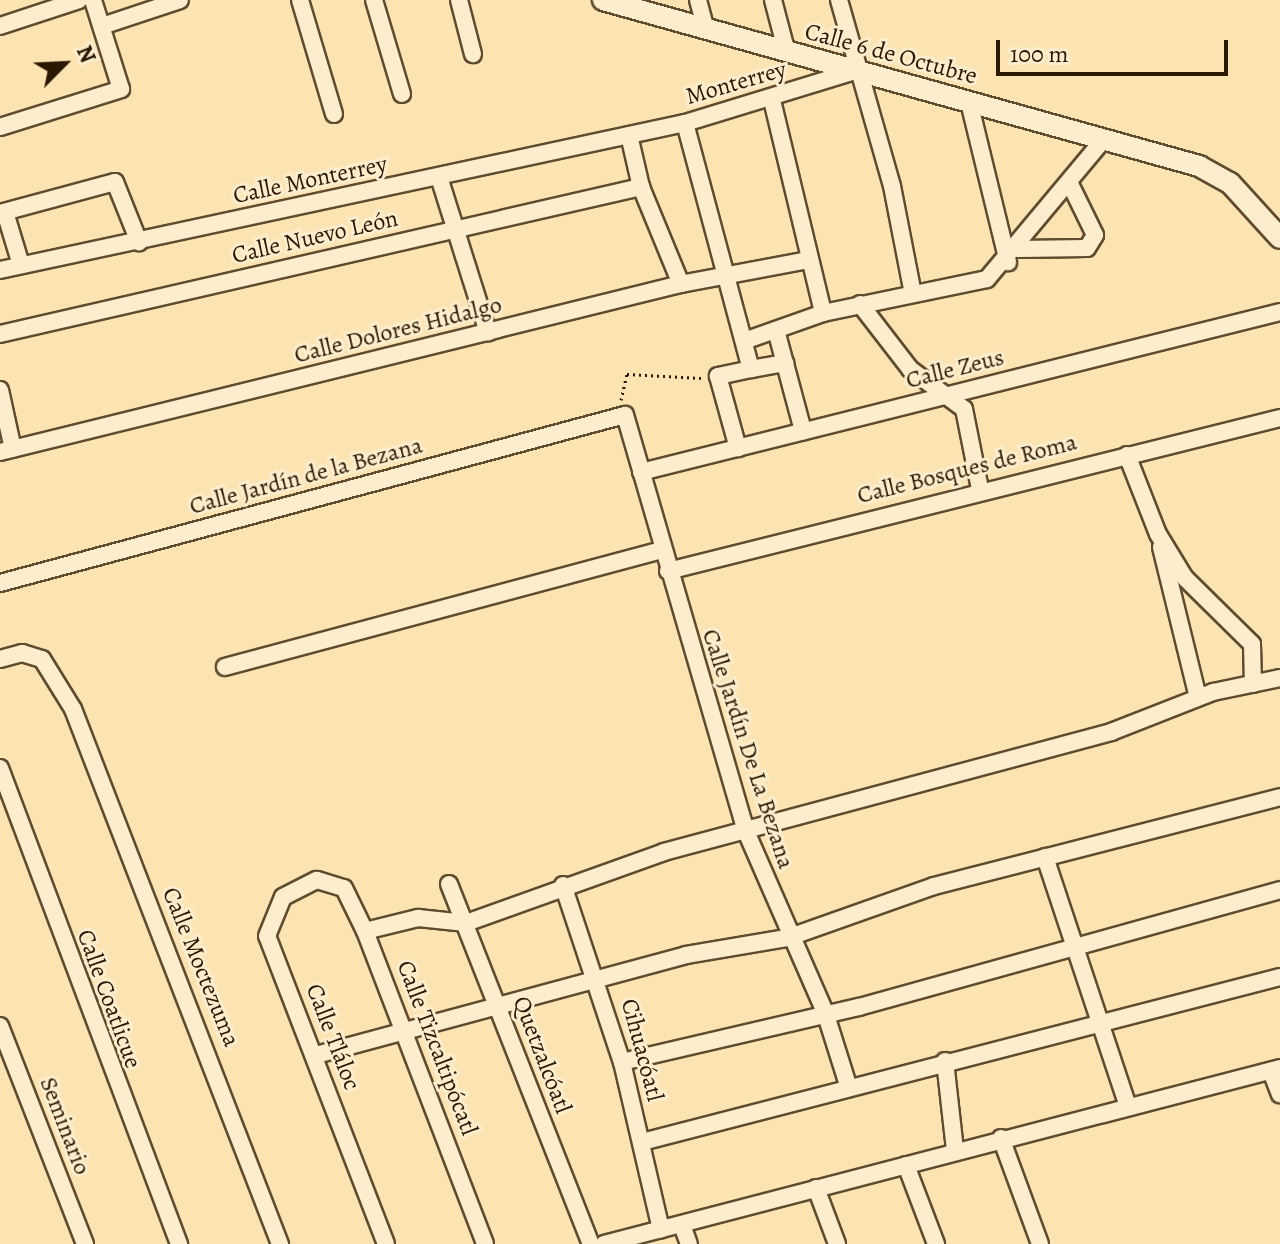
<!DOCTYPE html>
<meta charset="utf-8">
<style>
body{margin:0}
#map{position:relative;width:1280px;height:1244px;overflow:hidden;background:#fce4b2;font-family:Alegreya,serif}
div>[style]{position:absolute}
.path>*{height:3px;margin-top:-1.5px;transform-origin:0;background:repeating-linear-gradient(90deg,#2a1902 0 2px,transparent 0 6px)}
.roads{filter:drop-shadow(2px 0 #5e4c2e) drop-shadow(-2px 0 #5e4c2e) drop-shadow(0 2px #5e4c2e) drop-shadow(0 -2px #5e4c2e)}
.minor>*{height:16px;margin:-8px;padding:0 8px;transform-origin:8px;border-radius:8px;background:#fdedcd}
.tertiary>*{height:20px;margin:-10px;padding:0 10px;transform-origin:10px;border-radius:10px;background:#fdedcd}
span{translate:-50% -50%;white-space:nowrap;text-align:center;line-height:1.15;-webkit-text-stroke:6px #fdedcd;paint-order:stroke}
.street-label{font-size:24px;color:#2a1902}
.north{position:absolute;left:24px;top:24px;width:80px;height:80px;-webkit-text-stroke:6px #fdedcd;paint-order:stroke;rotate:66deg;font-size:22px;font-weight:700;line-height:32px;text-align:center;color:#2a1902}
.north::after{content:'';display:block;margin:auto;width:28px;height:36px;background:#2a1902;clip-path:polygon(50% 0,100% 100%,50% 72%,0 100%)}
.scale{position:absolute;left:996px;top:40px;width:232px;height:36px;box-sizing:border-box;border:4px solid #2a1902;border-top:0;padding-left:10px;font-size:24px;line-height:28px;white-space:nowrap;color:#2a1902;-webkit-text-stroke:6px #fdedcd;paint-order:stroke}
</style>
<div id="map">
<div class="path">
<div style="left:621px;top:400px;width:27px;rotate:-77deg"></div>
<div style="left:627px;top:374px;width:74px;rotate:3.1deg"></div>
</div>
<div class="roads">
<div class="minor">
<div style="left:300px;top:0;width:119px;rotate:73.4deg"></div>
<div style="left:374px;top:0;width:98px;rotate:73.4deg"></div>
<div style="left:459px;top:0;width:56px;rotate:75.5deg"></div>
<div style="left:698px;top:0;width:30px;rotate:75deg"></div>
<div style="left:773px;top:0;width:55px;rotate:75.2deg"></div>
<div style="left:839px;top:0;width:193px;rotate:74.1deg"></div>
<div style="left:892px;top:186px;width:110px;rotate:79deg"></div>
<div style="left:0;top:26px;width:83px;rotate:-18.2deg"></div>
<div style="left:102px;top:26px;width:82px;rotate:-18.4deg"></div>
<div style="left:772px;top:100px;width:219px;rotate:76.5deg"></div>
<div style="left:969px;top:102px;width:165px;rotate:76.3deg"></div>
<div style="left:685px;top:123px;width:255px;rotate:75deg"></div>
<div style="left:751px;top:369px;width:34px;rotate:168deg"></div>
<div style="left:718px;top:376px;width:75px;rotate:74.5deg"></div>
<div style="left:0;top:127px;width:127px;rotate:-17.4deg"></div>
<div style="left:121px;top:89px;width:93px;rotate:-107.5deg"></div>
<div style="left:629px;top:135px;width:53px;rotate:77deg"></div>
<div style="left:641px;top:187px;width:105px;rotate:67.6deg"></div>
<div style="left:439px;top:177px;width:163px;rotate:72.5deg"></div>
<div style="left:5px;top:212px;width:55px;rotate:73.2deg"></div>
<div style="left:0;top:213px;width:119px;rotate:-15.1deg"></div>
<div style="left:115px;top:182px;width:65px;rotate:68.2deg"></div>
<div style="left:1018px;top:249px;width:69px;rotate:-0.8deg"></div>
<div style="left:1087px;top:248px;width:15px;rotate:-58deg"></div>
<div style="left:1095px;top:235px;width:57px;rotate:-116.1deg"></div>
<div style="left:0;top:270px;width:701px;rotate:-12.11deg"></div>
<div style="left:685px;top:123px;width:178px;rotate:-17deg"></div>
<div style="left:860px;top:304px;width:82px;rotate:52.4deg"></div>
<div style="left:910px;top:369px;width:67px;rotate:36.5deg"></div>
<div style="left:964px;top:409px;width:82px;rotate:78.7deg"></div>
<div style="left:776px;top:330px;width:105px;rotate:75deg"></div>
<div style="left:0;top:334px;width:658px;rotate:-12.92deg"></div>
<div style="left:744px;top:341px;width:84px;rotate:-19.5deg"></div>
<div style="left:823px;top:313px;width:167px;rotate:-11.7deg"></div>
<div style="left:987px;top:279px;width:182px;rotate:-50.1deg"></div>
<div style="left:751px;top:369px;width:35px;rotate:-10deg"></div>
<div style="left:0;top:390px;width:60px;rotate:77.6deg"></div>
<div style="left:0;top:452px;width:701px;rotate:-13.86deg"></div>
<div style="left:681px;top:284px;width:129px;rotate:-10.7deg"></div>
<div style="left:1127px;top:455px;width:85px;rotate:68.6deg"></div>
<div style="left:1158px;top:534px;width:52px;rotate:58.5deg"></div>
<div style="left:1185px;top:578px;width:94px;rotate:44.6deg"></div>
<div style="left:1252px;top:644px;width:40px;rotate:88.6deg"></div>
<div style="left:641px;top:472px;width:659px;rotate:-14.06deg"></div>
<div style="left:1161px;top:547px;width:155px;rotate:76.2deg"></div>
<div style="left:668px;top:571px;width:631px;rotate:-14.04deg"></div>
<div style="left:0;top:583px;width:647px;rotate:-15.05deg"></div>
<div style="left:625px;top:415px;width:431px;rotate:73.8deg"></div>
<div style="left:745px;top:829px;width:200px;rotate:66.4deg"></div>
<div style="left:825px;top:1012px;width:80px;rotate:72.5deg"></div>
<div style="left:0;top:659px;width:23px;rotate:-15deg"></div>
<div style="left:22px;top:653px;width:21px;rotate:17deg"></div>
<div style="left:42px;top:659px;width:59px;rotate:58.2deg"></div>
<div style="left:73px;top:709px;width:574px;rotate:68.85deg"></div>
<div style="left:225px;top:667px;width:452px;rotate:-15deg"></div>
<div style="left:0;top:768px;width:509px;rotate:69.39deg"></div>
<div style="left:1045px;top:857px;width:262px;rotate:71.6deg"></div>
<div style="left:449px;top:884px;width:387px;rotate:68.5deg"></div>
<div style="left:563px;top:885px;width:187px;rotate:71.6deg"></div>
<div style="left:622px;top:1062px;width:172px;rotate:76.9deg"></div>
<div style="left:365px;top:931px;width:55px;rotate:-13.8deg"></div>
<div style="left:418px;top:918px;width:48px;rotate:5.9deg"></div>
<div style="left:466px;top:923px;width:210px;rotate:-19.7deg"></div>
<div style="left:664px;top:852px;width:463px;rotate:-15deg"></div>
<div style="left:1111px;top:732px;width:110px;rotate:-21.4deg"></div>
<div style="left:1213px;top:692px;width:68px;rotate:-11.8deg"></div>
<div style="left:0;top:1026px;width:234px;rotate:68.7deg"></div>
<div style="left:316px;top:1055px;width:383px;rotate:-15.1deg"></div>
<div style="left:686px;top:955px;width:102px;rotate:-9.6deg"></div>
<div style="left:787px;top:938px;width:156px;rotate:-19.5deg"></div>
<div style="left:934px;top:886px;width:357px;rotate:-14.4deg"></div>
<div style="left:945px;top:1061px;width:90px;rotate:83.6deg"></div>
<div style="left:622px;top:1062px;width:243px;rotate:-13.1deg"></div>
<div style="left:859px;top:1007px;width:437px;rotate:-15.5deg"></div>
<div style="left:1271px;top:1071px;width:25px;rotate:69deg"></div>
<div style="left:1001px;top:1138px;width:113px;rotate:69.8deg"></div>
<div style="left:642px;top:1142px;width:659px;rotate:-14.5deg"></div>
<div style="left:906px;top:1165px;width:85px;rotate:69.2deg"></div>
<div style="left:816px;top:1188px;width:60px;rotate:69.4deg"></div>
<div style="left:682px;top:1225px;width:20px;rotate:70deg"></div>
<div style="left:386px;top:1244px;width:330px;rotate:-111.1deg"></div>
<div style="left:267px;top:936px;width:42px;rotate:-67.7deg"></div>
<div style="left:283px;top:897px;width:38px;rotate:-27deg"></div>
<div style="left:317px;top:880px;width:28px;rotate:17deg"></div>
<div style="left:344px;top:888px;width:48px;rotate:64deg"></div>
<div style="left:365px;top:931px;width:335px;rotate:69deg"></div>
<div style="left:604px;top:1244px;width:699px;rotate:-14.59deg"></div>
</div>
<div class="tertiary">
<div style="left:603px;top:0;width:619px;rotate:15.56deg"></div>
<div style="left:1199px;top:166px;width:35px;rotate:29deg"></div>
<div style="left:1230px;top:183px;width:74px;rotate:47.7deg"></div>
</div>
</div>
<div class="street-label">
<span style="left:891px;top:54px;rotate:15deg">Calle 6 de Octubre</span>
<span style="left:736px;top:83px;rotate:-16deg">Monterrey</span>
<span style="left:310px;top:180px;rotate:-12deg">Calle Monterrey</span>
<span style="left:315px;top:237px;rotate:-13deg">Calle Nuevo León</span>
<span style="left:398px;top:330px;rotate:-14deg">Calle Dolores Hidalgo</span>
<span style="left:955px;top:369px;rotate:-14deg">Calle Zeus</span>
<span style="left:967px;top:469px;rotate:-14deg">Calle Bosques de Roma</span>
<span style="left:306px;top:476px;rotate:-15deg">Calle Jardín de la Bezana</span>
<span style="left:748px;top:749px;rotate:72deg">Calle Jardín De La Bezana</span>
<span style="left:201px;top:967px;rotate:68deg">Calle Moctezuma</span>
<span style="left:109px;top:999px;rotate:70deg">Calle Coatlicue</span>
<span style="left:333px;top:1037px;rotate:69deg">Calle Tláloc</span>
<span style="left:437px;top:1048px;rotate:69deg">Calle Tizcaltipócatl</span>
<span style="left:642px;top:1050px;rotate:75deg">Cihuacóatl</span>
<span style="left:542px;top:1055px;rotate:69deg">Quetzalcóatl</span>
<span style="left:65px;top:1126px;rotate:69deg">Seminario</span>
</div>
<div class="north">N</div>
<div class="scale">100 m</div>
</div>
